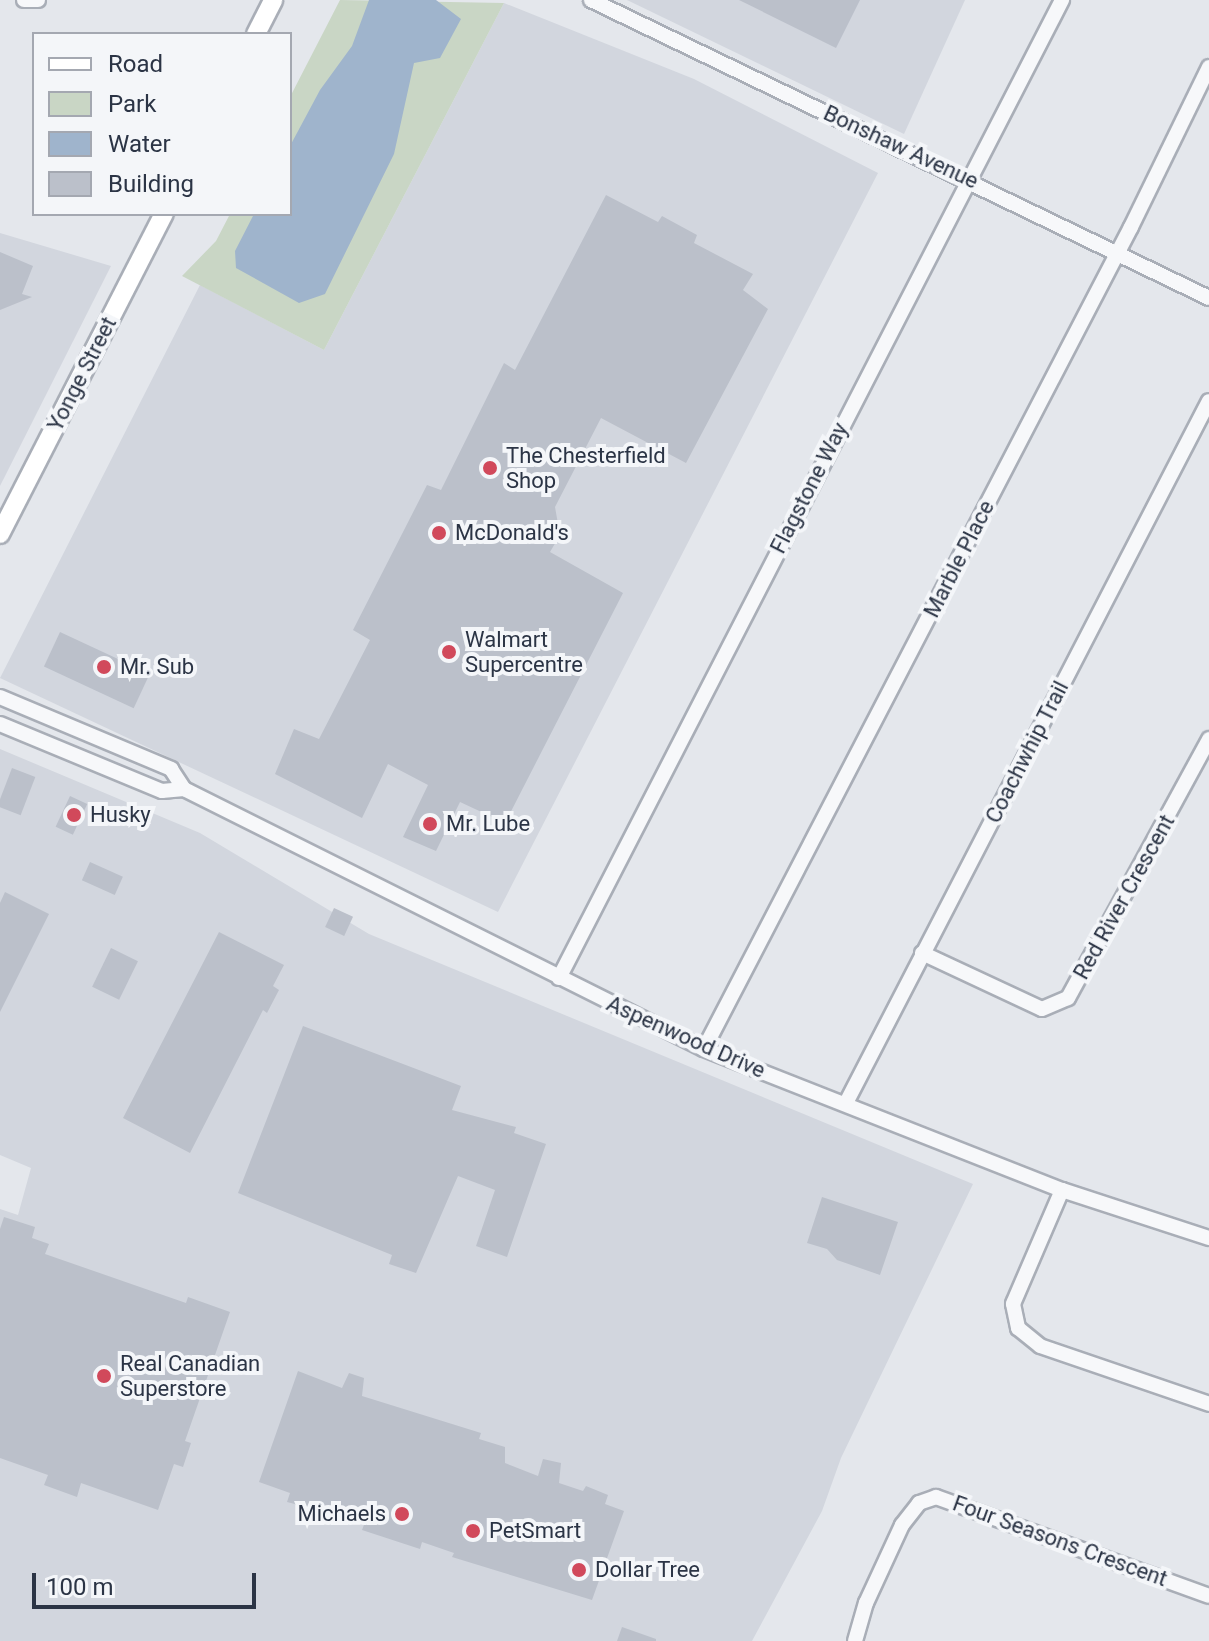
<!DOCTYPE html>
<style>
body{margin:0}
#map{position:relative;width:1209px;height:1641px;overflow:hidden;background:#e4e7ec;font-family:Roboto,sans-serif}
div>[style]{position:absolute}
.built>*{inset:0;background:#d2d6de}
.green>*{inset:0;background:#c9d6c5}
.water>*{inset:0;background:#9fb4cc}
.building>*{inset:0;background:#bbc0ca;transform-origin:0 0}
.roads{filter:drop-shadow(2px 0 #a9aeb7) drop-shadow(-2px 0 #a9aeb7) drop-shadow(0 2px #a9aeb7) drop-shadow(0 -2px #a9aeb7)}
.minor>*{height:14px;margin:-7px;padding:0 7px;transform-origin:7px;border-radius:7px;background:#f7f8fa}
.major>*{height:18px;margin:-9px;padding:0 9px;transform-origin:9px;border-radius:9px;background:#fff}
.dots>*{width:22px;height:22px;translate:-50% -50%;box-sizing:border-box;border:4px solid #f4f6f9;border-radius:50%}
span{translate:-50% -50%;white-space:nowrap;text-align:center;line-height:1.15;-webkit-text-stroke:8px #f4f6f9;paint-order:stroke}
.street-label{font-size:22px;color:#2b3445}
.poi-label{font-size:22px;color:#2b3445}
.left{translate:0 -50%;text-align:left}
.right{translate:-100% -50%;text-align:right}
.legend{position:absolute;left:32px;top:32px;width:260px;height:184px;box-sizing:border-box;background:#f4f6f9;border:2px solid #a4a8b1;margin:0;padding:10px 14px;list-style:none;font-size:24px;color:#2b3445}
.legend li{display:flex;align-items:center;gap:16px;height:40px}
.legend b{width:40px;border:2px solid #a4a8b1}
.scale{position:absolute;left:32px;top:1573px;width:224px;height:36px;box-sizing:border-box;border:4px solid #2b3445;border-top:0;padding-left:10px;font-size:24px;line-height:28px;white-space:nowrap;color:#2b3445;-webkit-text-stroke:6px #f4f6f9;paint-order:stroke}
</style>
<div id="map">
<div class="built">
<div style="clip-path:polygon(627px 0,965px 0,904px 134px)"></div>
<div style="clip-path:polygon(504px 3px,694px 79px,878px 173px,498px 912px,0 678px,200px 285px,324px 350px)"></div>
<div style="clip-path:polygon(0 233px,111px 266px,0 486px)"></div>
<div style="clip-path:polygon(0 749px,200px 833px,369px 934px,973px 1184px,841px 1458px,822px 1511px,752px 1641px,0 1641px,0 1209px,18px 1215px,31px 1168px,0 1155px)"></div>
</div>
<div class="green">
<div style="clip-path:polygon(340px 0,504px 3px,324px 350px,182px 276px,216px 241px,230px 214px,290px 214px,290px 97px)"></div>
</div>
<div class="water">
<div style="clip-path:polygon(369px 0,436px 0,461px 19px,440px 58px,414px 63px,394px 154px,325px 294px,299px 303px,236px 268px,235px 251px,254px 214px,290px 214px,290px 146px,320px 90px,352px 46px)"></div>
</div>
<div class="building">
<div style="clip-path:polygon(739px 0,860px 0,836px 48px)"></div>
<div style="clip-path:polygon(606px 195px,658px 222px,662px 216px,697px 235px,694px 243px,753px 274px,743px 290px,768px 309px,686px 463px,601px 418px,555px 507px,560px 535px,550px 552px,623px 593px,505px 823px,460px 802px,436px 851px,403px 837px,428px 785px,388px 764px,362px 818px,275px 774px,294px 729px,319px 739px,370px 640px,353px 630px,427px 485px,441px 490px,504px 363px,515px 370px)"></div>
<div style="clip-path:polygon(0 252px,33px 266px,22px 294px,32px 297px,0 310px)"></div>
<div style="left:60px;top:632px;width:99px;height:38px;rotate:25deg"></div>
<div style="left:12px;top:768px;width:25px;height:41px;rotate:21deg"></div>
<div style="left:70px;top:796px;width:19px;height:34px;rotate:25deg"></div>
<div style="left:90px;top:862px;width:36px;height:20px;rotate:24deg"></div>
<div style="clip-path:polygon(5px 892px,49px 914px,0 1012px,0 903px)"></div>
<div style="left:334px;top:908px;width:21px;height:21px;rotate:25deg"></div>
<div style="clip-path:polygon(219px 932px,284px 965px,273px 986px,279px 990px,267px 1013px,263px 1010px,190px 1153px,123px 1118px)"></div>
<div style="left:111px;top:948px;width:30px;height:43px;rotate:26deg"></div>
<div style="clip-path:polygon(303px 1026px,461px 1086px,452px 1110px,516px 1127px,514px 1133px,546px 1144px,507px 1257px,476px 1246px,495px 1190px,458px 1176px,416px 1273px,389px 1264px,392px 1255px,238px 1193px)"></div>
<div style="clip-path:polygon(822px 1197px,898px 1222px,880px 1275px,837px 1260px,827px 1249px,807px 1243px)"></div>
<div style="clip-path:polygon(4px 1217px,35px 1227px,32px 1238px,49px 1244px,45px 1254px,186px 1303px,188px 1297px,230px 1312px,185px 1441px,191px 1443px,183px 1467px,174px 1464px,158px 1510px,81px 1483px,77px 1497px,44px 1485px,48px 1475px,0 1458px,0 1229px)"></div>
<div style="clip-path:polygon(298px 1371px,342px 1388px,349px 1373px,364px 1378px,362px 1396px,481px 1433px,479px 1439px,505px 1447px,505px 1463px,538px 1476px,543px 1459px,561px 1463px,559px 1483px,583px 1491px,586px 1486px,608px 1495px,605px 1504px,624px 1511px,592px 1600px,452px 1557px,454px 1553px,422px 1542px,420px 1549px,362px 1530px,365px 1522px,287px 1502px,290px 1493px,259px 1482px)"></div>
<div style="clip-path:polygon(622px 1627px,656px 1639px,656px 1641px,617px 1641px)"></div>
</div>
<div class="roads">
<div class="minor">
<div style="left:24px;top:0;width:14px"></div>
<div style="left:591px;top:0;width:686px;rotate:25.74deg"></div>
<div style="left:0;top:697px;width:186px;rotate:22.8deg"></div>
<div style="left:171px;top:769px;width:24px;rotate:57deg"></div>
<div style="left:184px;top:789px;width:581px;rotate:26.57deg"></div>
<div style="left:704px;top:1049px;width:385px;rotate:21.5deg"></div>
<div style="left:1062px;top:1190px;width:155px;rotate:18.1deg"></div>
<div style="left:0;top:724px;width:175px;rotate:22.5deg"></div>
<div style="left:162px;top:791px;width:22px;rotate:-5deg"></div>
<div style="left:922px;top:953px;width:132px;rotate:25deg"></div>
<div style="left:1042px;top:1009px;width:28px;rotate:-23deg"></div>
<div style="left:1068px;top:998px;width:295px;rotate:-61.4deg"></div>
<div style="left:559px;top:978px;width:1100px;rotate:-62.78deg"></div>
<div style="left:704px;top:1049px;width:926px;rotate:-62.55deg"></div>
<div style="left:1131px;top:227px;width:178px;rotate:-64deg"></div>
<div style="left:846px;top:1103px;width:790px;rotate:-62.66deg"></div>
<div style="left:1062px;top:1190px;width:124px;rotate:113.3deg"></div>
<div style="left:1013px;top:1304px;width:25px;rotate:78deg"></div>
<div style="left:1018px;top:1328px;width:28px;rotate:39deg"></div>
<div style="left:1040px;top:1346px;width:179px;rotate:18.9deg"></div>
<div style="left:855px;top:1641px;width:40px;rotate:-74deg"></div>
<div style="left:866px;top:1603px;width:86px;rotate:-65.2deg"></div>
<div style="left:902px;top:1525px;width:28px;rotate:-52deg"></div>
<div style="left:919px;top:1503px;width:18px;rotate:-19deg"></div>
<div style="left:936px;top:1497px;width:290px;rotate:19.9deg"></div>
</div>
<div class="major">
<div style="left:256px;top:34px;width:38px;rotate:-63deg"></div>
<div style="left:0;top:534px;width:360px;rotate:-62.9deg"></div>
</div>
</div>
<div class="dots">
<div style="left:490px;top:468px;background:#d1495b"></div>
<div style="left:439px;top:533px;background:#d1495b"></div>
<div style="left:449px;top:652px;background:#d1495b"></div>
<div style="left:104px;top:667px;background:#d1495b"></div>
<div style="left:74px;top:815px;background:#d1495b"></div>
<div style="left:430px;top:824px;background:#d1495b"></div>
<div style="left:104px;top:1376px;background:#d1495b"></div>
<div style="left:402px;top:1514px;background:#d1495b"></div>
<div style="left:473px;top:1531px;background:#d1495b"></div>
<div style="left:579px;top:1570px;background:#d1495b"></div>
</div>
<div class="street-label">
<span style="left:901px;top:147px;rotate:25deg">Bonshaw Avenue</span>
<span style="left:82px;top:374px;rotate:-63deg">Yonge Street</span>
<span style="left:809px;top:488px;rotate:-63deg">Flagstone Way</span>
<span style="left:959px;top:559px;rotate:-63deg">Marble Place</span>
<span style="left:1027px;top:752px;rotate:-63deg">Coachwhip Trail</span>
<span style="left:1124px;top:897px;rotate:-61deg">Red River Crescent</span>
<span style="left:686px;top:1037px;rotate:24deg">Aspenwood Drive</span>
<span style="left:1060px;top:1541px;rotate:20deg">Four Seasons Crescent</span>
</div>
<div class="poi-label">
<span class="left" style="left:506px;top:468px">The Chesterfield<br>Shop</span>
<span class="left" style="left:455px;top:533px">McDonald's</span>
<span class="left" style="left:465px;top:652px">Walmart<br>Supercentre</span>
<span class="left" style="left:120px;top:667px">Mr. Sub</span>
<span class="left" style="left:90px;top:815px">Husky</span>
<span class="left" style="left:446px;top:824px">Mr. Lube</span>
<span class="left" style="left:120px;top:1376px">Real Canadian<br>Superstore</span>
<span class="right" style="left:386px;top:1514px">Michaels</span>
<span class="left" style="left:489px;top:1531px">PetSmart</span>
<span class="left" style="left:595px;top:1570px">Dollar Tree</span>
</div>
<ul class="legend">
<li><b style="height:10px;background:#fff"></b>Road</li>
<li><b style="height:22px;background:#c9d6c5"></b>Park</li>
<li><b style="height:22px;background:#9fb4cc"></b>Water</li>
<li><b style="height:22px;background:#bbc0ca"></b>Building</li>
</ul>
<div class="scale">100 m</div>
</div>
